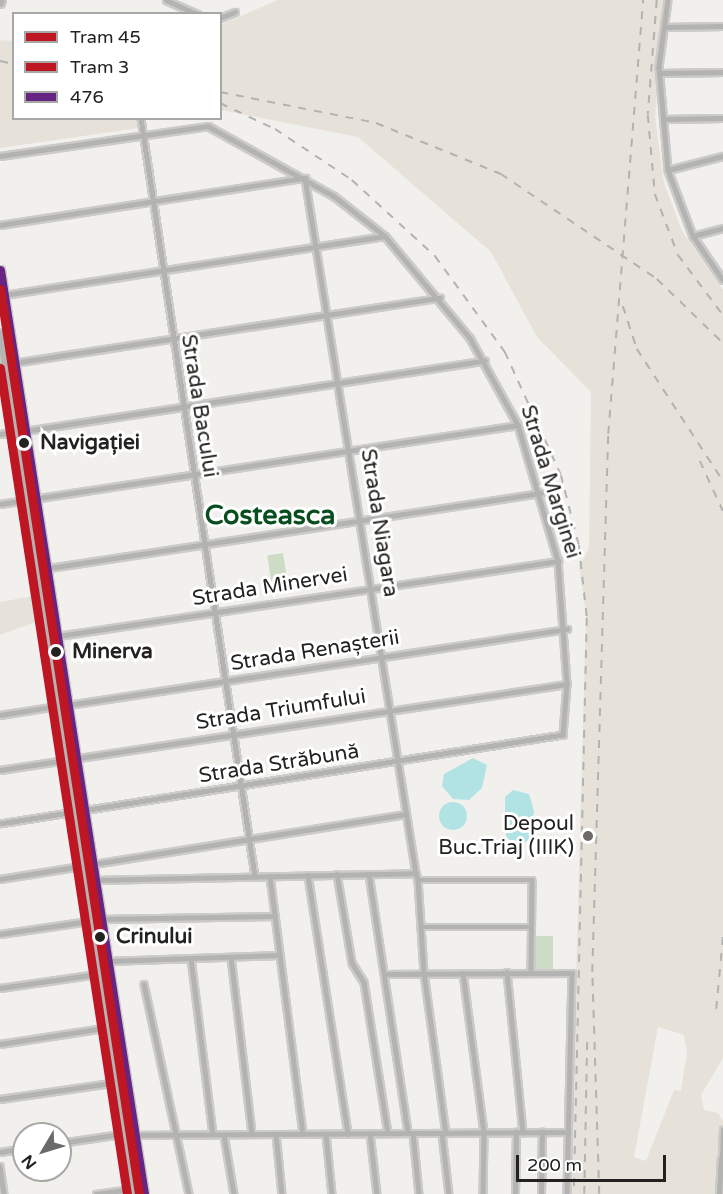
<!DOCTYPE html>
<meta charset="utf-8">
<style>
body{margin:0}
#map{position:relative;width:723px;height:1194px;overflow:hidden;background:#f2f0ed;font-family:"Varela Round",sans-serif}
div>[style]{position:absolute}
.built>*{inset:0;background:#e7e2d9}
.green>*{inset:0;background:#cedbc5;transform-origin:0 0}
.water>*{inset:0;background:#b2e3e4}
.round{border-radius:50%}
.roads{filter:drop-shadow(2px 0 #cccbc9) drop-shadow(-2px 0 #cccbc9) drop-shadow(0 2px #cccbc9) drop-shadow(0 -2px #cccbc9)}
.minor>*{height:4.5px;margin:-2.25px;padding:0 2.25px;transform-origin:2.25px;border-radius:2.25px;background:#b3b3b1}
.tertiary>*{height:5px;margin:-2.5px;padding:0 2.5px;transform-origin:2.5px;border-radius:2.5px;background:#b3b3b1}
.primary>*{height:7px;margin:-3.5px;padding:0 3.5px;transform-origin:3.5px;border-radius:3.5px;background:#b6b4b2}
.rail>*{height:1.5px;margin-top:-0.75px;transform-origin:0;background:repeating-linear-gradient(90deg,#b2b2b1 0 8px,transparent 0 16px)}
.bus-1>*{height:9px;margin:-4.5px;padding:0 4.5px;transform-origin:4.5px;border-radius:4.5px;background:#662483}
.tram-1>*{height:9px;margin:-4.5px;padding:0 4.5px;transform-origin:4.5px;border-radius:4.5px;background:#be1622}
.tram-2>*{height:9px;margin:-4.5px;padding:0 4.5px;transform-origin:4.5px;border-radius:4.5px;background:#be1622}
.dots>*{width:16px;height:16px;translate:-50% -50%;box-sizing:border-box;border:3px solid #fff;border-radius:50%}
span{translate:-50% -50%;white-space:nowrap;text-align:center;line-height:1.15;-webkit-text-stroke:6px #fff;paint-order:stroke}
.street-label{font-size:21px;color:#242220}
.stop-label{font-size:21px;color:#242220;font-weight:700}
.left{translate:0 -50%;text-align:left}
.poi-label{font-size:21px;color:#242220}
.right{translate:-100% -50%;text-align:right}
.district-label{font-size:27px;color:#084d1e;font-weight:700}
.legend{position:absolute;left:12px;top:12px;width:210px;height:108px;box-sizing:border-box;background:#fff;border:2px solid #a7a7a6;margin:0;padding:8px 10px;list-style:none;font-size:18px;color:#242220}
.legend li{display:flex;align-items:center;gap:12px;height:30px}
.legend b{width:30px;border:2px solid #a7a7a6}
.north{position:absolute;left:12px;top:1122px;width:60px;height:60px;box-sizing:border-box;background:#fff;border:2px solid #a7a7a6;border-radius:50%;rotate:232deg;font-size:16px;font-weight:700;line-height:24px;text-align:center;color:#242220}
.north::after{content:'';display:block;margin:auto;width:21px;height:27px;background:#6c6a68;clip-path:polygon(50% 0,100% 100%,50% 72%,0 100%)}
.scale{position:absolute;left:516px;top:1155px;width:150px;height:27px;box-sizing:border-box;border:3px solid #242220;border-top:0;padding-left:8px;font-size:18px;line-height:21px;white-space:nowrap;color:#242220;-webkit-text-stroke:4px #fff;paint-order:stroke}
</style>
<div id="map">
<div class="built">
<div style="clip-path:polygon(evenodd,278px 0,665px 0,655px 117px,664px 183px,682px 231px,723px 290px,723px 1058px,701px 1095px,704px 1110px,718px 1113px,723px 1121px,723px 1194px,570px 1194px,586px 614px,579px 566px,589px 548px,591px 392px,537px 337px,491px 252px,358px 137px,221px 110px,220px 25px,278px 0,658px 1027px,684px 1035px,687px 1052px,681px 1091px,674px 1090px,646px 1161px,634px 1157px,658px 1027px)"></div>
<div style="clip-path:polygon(0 40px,13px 41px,14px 118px,138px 119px,139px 128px,0 148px)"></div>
<div style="clip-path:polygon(33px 596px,38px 621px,0 635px,0 602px)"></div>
</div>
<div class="green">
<div style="left:283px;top:553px;width:39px;height:16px;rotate:81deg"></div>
<div style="left:553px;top:936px;width:36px;height:21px;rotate:90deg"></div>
</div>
<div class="water">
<div style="clip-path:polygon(473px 758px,487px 765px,482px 788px,469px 800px,453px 799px,442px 786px,444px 774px)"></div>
<div style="clip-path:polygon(513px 790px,529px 794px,534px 811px,529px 840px,516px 847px,506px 836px,505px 815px,505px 797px)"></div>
<div class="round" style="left:439px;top:802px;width:28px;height:28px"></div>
</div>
<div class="roads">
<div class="minor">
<div style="left:166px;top:0;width:35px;rotate:24deg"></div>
<div style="left:668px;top:0;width:68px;rotate:97.7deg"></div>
<div style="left:659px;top:67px;width:103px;rotate:85deg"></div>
<div style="left:668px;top:170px;width:71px;rotate:69.3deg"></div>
<div style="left:693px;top:236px;width:53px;rotate:55.7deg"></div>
<div style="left:220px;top:18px;width:16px;rotate:-22deg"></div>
<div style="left:664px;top:27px;width:59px;rotate:-1deg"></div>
<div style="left:659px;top:73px;width:64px;rotate:-0.9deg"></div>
<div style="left:141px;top:118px;width:767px;rotate:81.45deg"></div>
<div style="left:663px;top:119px;width:60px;rotate:-1deg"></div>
<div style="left:0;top:156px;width:210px;rotate:-8.2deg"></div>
<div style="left:208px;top:126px;width:144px;rotate:29.1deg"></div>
<div style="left:334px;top:196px;width:65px;rotate:38.1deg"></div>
<div style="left:385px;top:236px;width:133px;rotate:50.2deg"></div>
<div style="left:470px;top:338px;width:99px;rotate:61.1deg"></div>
<div style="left:518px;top:425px;width:142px;rotate:73.6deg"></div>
<div style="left:558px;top:561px;width:123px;rotate:85.8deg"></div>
<div style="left:567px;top:684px;width:51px;rotate:94.5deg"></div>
<div style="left:563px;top:735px;width:570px;rotate:171.02deg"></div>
<div style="left:668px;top:170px;width:57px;rotate:-14.3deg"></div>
<div style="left:0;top:225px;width:309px;rotate:-8.8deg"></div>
<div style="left:305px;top:178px;width:704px;rotate:80.93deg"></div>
<div style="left:693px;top:236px;width:31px;rotate:-15deg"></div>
<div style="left:4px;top:295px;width:385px;rotate:-8.8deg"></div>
<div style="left:0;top:365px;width:445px;rotate:-8.7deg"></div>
<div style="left:25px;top:431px;width:465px;rotate:-8.7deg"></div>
<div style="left:0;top:434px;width:14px;rotate:-8deg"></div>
<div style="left:0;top:504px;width:524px;rotate:-8.67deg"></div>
<div style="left:36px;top:570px;width:511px;rotate:-8.67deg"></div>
<div style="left:58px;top:636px;width:506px;rotate:-8.53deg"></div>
<div style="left:68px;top:705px;width:505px;rotate:-8.66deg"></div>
<div style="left:0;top:715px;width:58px;rotate:-9deg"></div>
<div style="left:0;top:770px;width:573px;rotate:-8.62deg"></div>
<div style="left:337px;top:874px;width:90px;rotate:80.4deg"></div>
<div style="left:352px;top:963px;width:22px;rotate:58deg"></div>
<div style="left:364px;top:982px;width:153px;rotate:81deg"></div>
<div style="left:369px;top:874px;width:262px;rotate:81.4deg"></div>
<div style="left:308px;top:875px;width:262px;rotate:81.2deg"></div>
<div style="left:270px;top:876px;width:260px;rotate:82.7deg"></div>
<div style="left:0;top:879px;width:411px;rotate:-9.1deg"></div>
<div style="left:94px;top:880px;width:322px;rotate:-1.2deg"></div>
<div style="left:416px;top:873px;width:7px;rotate:74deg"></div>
<div style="left:418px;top:880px;width:114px"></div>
<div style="left:532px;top:880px;width:92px;rotate:90.6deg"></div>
<div style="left:418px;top:880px;width:93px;rotate:86.3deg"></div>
<div style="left:424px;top:973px;width:162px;rotate:82.2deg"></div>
<div style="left:101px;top:919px;width:174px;rotate:-1deg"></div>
<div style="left:421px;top:927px;width:110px"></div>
<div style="left:0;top:934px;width:90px;rotate:-8.3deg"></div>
<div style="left:231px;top:957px;width:178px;rotate:83.2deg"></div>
<div style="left:191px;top:958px;width:177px;rotate:82.9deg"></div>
<div style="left:108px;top:961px;width:171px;rotate:-2deg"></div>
<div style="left:507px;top:972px;width:161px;rotate:84.3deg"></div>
<div style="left:463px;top:973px;width:161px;rotate:82.5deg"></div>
<div style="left:484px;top:1133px;width:61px;rotate:90.9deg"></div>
<div style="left:384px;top:974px;width:188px;rotate:-0.3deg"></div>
<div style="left:572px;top:973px;width:221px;rotate:91.3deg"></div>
<div style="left:144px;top:984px;width:215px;rotate:77.9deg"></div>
<div style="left:0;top:988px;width:98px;rotate:-8.2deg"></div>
<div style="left:0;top:1044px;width:118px;rotate:-8.7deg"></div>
<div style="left:0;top:1099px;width:126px;rotate:-8.2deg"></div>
<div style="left:370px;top:1133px;width:61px;rotate:83.5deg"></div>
<div style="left:413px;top:1133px;width:61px;rotate:84.4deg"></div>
<div style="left:442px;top:1133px;width:61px;rotate:83.5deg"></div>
<div style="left:276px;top:1134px;width:60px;rotate:84.3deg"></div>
<div style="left:326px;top:1134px;width:60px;rotate:84.3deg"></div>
<div style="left:133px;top:1135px;width:434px;rotate:-0.4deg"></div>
<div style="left:224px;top:1135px;width:60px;rotate:80.4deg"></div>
<div style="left:60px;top:1143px;width:63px;rotate:-8.3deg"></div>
<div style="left:0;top:1152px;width:24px;rotate:-9deg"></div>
<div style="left:722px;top:1158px;width:28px;rotate:-88deg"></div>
<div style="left:0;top:1166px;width:28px;rotate:82deg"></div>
<div style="left:515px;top:1194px;width:62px;rotate:-89.1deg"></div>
<div style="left:541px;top:1194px;width:62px;rotate:-89.1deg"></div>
<div style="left:719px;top:1194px;width:35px;rotate:-87deg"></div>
</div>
<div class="tertiary">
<div style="left:96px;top:1194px;width:34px;rotate:-8deg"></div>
</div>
<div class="primary">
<div style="left:0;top:3px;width:3px;rotate:-72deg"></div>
<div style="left:0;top:270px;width:935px;rotate:81.14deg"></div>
<div style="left:0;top:333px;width:871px;rotate:81.35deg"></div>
</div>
</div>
<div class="rail">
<div style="left:657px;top:0;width:115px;rotate:94.5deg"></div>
<div style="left:648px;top:115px;width:79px;rotate:84.9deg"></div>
<div style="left:655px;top:194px;width:65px;rotate:69.3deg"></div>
<div style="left:678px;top:255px;width:75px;rotate:53.1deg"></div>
<div style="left:0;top:61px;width:14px;rotate:12deg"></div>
<div style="left:220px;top:92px;width:159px;rotate:11.2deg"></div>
<div style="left:376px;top:123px;width:135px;rotate:22.2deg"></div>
<div style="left:501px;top:174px;width:188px;rotate:33.9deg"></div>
<div style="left:657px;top:279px;width:92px;rotate:44.1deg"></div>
<div style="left:220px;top:103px;width:61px;rotate:25.3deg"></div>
<div style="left:275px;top:129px;width:92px;rotate:33.5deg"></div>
<div style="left:352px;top:180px;width:113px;rotate:42.5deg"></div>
<div style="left:435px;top:256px;width:119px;rotate:53.9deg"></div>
<div style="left:505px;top:352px;width:135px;rotate:65.5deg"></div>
<div style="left:561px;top:475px;width:72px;rotate:75.6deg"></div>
<div style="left:579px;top:545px;width:73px;rotate:83.7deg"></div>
<div style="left:587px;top:618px;width:576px;rotate:91.29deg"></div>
<div style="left:623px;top:306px;width:45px;rotate:72deg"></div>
<div style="left:637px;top:349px;width:158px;rotate:56.9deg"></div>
<div style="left:700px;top:461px;width:55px;rotate:65.3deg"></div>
<div style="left:716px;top:1009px;width:76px;rotate:-84.7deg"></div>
<div style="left:584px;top:1194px;width:155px;rotate:-88.9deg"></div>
<div style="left:599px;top:1194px;width:222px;rotate:-91.8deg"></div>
<div style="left:592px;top:972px;width:538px;rotate:-88.3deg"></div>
<div style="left:608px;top:434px;width:435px;rotate:-85.4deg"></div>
</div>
<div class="bus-1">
<div style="left:0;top:270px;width:935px;rotate:81.14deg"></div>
</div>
<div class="tram-1">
<div style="left:0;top:289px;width:916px;rotate:81.27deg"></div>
</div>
<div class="tram-2">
<div style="left:0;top:368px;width:836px;rotate:81.26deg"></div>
</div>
<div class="dots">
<div style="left:24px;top:443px;background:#242220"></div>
<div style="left:56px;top:652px;background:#242220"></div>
<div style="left:588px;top:836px;background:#6c6a68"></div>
<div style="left:100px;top:937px;background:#242220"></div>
</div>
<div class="street-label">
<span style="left:199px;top:406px;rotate:81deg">Strada Bacului</span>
<span style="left:550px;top:482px;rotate:73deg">Strada Marginei</span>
<span style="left:379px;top:523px;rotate:81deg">Strada Niagara</span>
<span style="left:270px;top:587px;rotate:-9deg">Strada Minervei</span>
<span style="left:315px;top:651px;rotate:-9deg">Strada Renașterii</span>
<span style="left:281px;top:710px;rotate:-9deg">Strada Triumfului</span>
<span style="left:279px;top:764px;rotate:-9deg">Strada Străbună</span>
</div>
<div class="stop-label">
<span class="left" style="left:40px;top:443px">Navigației</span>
<span class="left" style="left:72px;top:652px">Minerva</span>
<span class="left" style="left:116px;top:937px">Crinului</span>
</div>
<div class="poi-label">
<span class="right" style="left:574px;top:836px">Depoul<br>Buc.Triaj (IIIK)</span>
</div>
<div class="district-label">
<span style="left:270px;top:516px">Costeasca</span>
</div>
<ul class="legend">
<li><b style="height:8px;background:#be1622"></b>Tram 45</li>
<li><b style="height:8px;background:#be1622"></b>Tram 3</li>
<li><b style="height:8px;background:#662483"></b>476</li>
</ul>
<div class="north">N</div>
<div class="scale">200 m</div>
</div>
